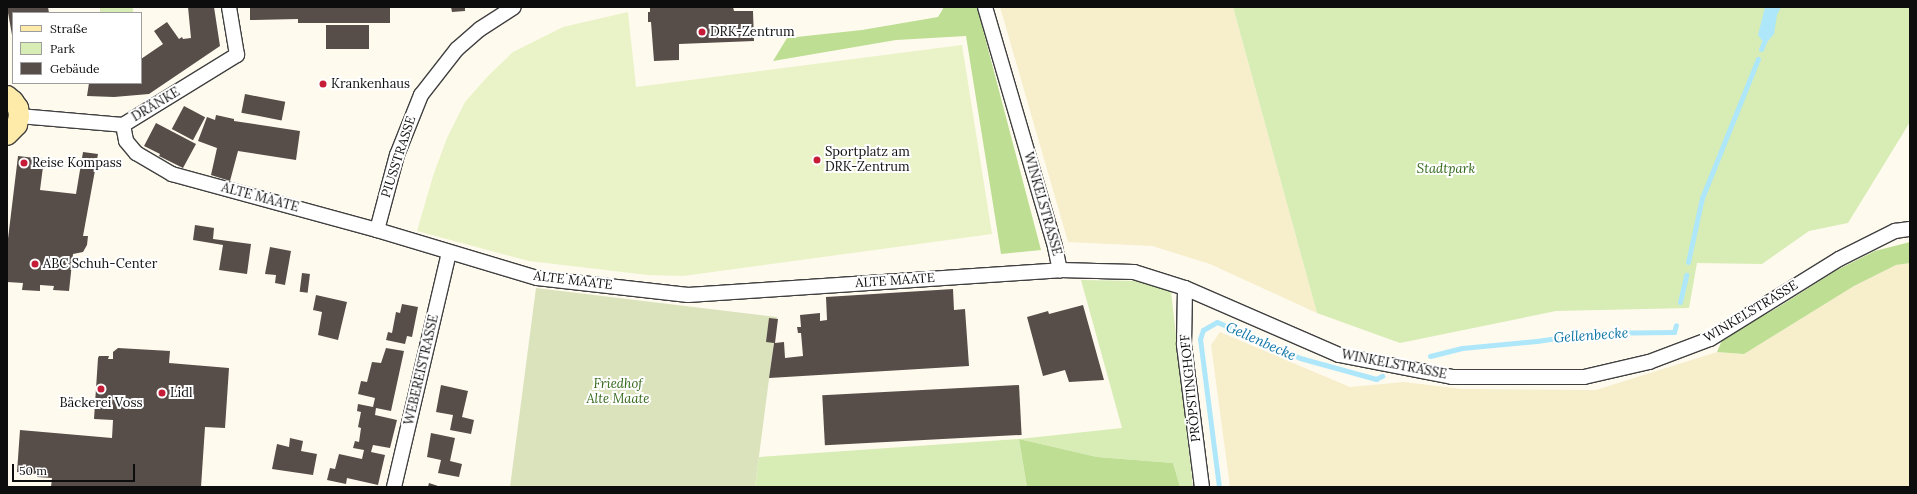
<!DOCTYPE html>
<meta charset="utf-8">
<style>
body{margin:0}
#map{position:relative;width:1917px;height:494px;overflow:hidden;background:#fffaee;font-family:Lora,serif}
div>[style]{position:absolute}
.farmland>*{inset:0;background:#f7eecc}
.green>*{inset:0;background:#d8ecb5;transform-origin:0 0}
.forest>*{inset:0;background:#bdde93}
.cemetery>*{inset:0;background:#dbe3bd}
.pitch>*{inset:0;background:#e9f3c7}
.water>*{inset:0;background:#afe7fa}
.stream>*{height:5px;margin:-2.5px;padding:0 2.5px;transform-origin:2.5px;border-radius:2.5px;background:#afe7fa}
.building>*{inset:0;background:#574d49;transform-origin:0 0}
.roads{filter:drop-shadow(1px 0 #404040) drop-shadow(-1px 0 #404040) drop-shadow(0 1px #404040) drop-shadow(0 -1px #404040)}
.street>*{height:14px;margin:-7px;padding:0 7px;transform-origin:7px;border-radius:7px;background:#fff}
.secondary>*{height:20px;margin:-10px;padding:0 10px;transform-origin:10px;border-radius:10px;background:#ffeba9}
.dots>*{width:11px;height:11px;translate:-50% -50%;box-sizing:border-box;border:2px solid #fff;border-radius:50%}
span{translate:-50% -50%;white-space:nowrap;text-align:center;line-height:1.15;-webkit-text-stroke:4px #fff;paint-order:stroke}
.poi-label{font-size:13px;color:#0d0d0d}
.left{translate:0 -50%;text-align:left}
.street-label{font-size:13px;color:#0d0d0d}
.park-label{font-size:13px;color:#336919;font-style:italic}
.water-label{font-size:14px;color:#0e76a7;font-style:italic}
.frame{position:absolute;inset:0;border:8px solid #0d0d0d;pointer-events:none}
.legend{position:absolute;left:12px;top:12px;width:130px;height:72px;box-sizing:border-box;background:#fff;border:1px solid #9e9e9e;margin:0;padding:5px 7px;list-style:none;font-size:12px;color:#0d0d0d}
.legend li{display:flex;align-items:center;gap:8px;height:20px}
.legend b{width:20px;border:1px solid #9e9e9e}
.scale{position:absolute;left:12px;top:464px;width:123px;height:18px;box-sizing:border-box;border:2px solid #0d0d0d;border-top:0;padding-left:5px;font-size:12px;line-height:14px;white-space:nowrap;color:#0d0d0d;-webkit-text-stroke:3px #fff;paint-order:stroke}
</style>
<div id="map">
<div class="farmland">
<div style="clip-path:polygon(1000px 7px,1233px 7px,1317px 313px,1210px 264px,1152px 246px,1068px 242px)"></div>
<div style="clip-path:polygon(1910px 263px,1910px 487px,1230px 487px,1211px 345px,1220px 332px,1350px 387px,1404px 382px,1462px 389px,1596px 390px,1717px 352px,1744px 354px,1854px 286px,1896px 265px)"></div>
</div>
<div class="green">
<div style="left:100px;top:7px;width:33px;height:6px"></div>
<div style="clip-path:polygon(1233px 7px,1910px 7px,1910px 122px,1848px 223px,1809px 231px,1762px 264px,1697px 263px,1689px 308px,1556px 311px,1400px 343px,1317px 313px)"></div>
<div style="clip-path:polygon(1081px 280px,1139px 281px,1171px 291px,1193px 487px,1180px 487px,1173px 463px,1097px 457px,1019px 439px,1027px 487px,755px 487px,759px 457px,1019px 439px,1122px 428px)"></div>
</div>
<div class="forest">
<div style="clip-path:polygon(944px 7px,977px 7px,1041px 250px,1001px 254px,966px 36px,896px 40px,773px 61px,787px 38px,862px 30px,938px 17px)"></div>
<div style="clip-path:polygon(1910px 242px,1910px 263px,1896px 265px,1854px 286px,1744px 354px,1717px 352px,1723px 338px,1777px 308px,1837px 270px,1875px 251px)"></div>
<div style="clip-path:polygon(1019px 439px,1097px 457px,1173px 463px,1180px 487px,1027px 487px)"></div>
</div>
<div class="cemetery">
<div style="clip-path:polygon(536px 288px,777px 317px,755px 487px,510px 487px)"></div>
</div>
<div class="pitch">
<div style="clip-path:polygon(628px 12px,636px 87px,962px 45px,992px 234px,683px 276px,648px 275px,529px 261px,417px 231px,433px 176px,447px 138px,465px 102px,488px 76px,513px 52px,563px 27px)"></div>
</div>
<div class="water">
<div style="clip-path:polygon(1765px 7px,1781px 7px,1777px 15px,1774px 34px,1768px 41px,1763px 42px,1758px 35px)"></div>
</div>
<div class="stream">
<div style="left:1761px;top:49px;width:15px;rotate:-67deg"></div>
<div style="left:1688px;top:262px;width:66px;rotate:-77.7deg"></div>
<div style="left:1702px;top:198px;width:150px;rotate:-68.1deg"></div>
<div style="left:1680px;top:302px;width:28px;rotate:-77deg"></div>
<div style="left:1430px;top:356px;width:33px;rotate:-14deg"></div>
<div style="left:1462px;top:348px;width:75px;rotate:-5.3deg"></div>
<div style="left:1537px;top:341px;width:54px;rotate:-8.6deg"></div>
<div style="left:1590px;top:333px;width:84px;rotate:-0.7deg"></div>
<div style="left:1674px;top:332px;width:7px;rotate:-74deg"></div>
<div style="left:1219px;top:487px;width:149px;rotate:-97.3deg"></div>
<div style="left:1200px;top:339px;width:9px;rotate:-72deg"></div>
<div style="left:1203px;top:330px;width:16px;rotate:-30deg"></div>
<div style="left:1217px;top:322px;width:90px;rotate:23.4deg"></div>
<div style="left:1300px;top:358px;width:79px;rotate:15.4deg"></div>
<div style="left:1376px;top:379px;width:7px;rotate:-27deg"></div>
</div>
<div class="building">
<div style="clip-path:polygon(7px 7px,48px 7px,49px 13px,13px 13px,12px 35px)"></div>
<div style="clip-path:polygon(188px 7px,214px 7px,220px 46px,149px 94px,114px 97px,87px 96px,89px 83px,141px 83px,141px 59px,163px 44px,154px 31px,167px 22px,179px 39px,182px 37px,183px 39px,191px 38px)"></div>
<div style="clip-path:polygon(250px 7px,390px 7px,390px 23px,298px 23px,298px 19px,250px 20px)"></div>
<div style="clip-path:polygon(451px 7px,465px 7px,465px 11px,452px 12px)"></div>
<div style="clip-path:polygon(650px 7px,733px 7px,734px 11px,753px 11px,754px 41px,679px 44px,679px 60px,654px 61px,651px 22px,648px 22px,648px 12px,650px 12px)"></div>
<div style="left:326px;top:25px;width:43px;height:24px"></div>
<div style="left:245px;top:94px;width:41px;height:19px;rotate:11deg"></div>
<div style="left:184px;top:106px;width:24px;height:26px;rotate:28deg"></div>
<div style="clip-path:polygon(216px 115px,234px 119px,234px 121px,300px 131px,296px 160px,238px 151px,230px 181px,211px 175px,217px 148px,198px 141px,207px 117px,215px 120px)"></div>
<div style="clip-path:polygon(156px 123px,196px 144px,183px 168px,159px 156px,160px 154px,144px 146px)"></div>
<div style="clip-path:polygon(83px 152px,98px 154px,83px 236px,88px 236px,87px 245px,83px 252px,73px 254px,69px 291px,53px 290px,54px 286px,40px 285px,40px 291px,22px 290px,23px 283px,7px 282px,7px 247px,18px 156px,44px 159px,40px 190px,76px 194px)"></div>
<div style="clip-path:polygon(195px 225px,214px 228px,213px 239px,251px 244px,247px 274px,219px 270px,223px 245px,193px 240px)"></div>
<div style="clip-path:polygon(270px 247px,291px 251px,285px 285px,275px 283px,276px 275px,265px 274px)"></div>
<div style="left:302px;top:273px;width:8px;height:19px;rotate:7deg"></div>
<div style="clip-path:polygon(953px 289px,954px 310px,965px 309px,969px 366px,769px 378px,774px 343px,766px 342px,769px 318px,778px 319px,775px 343px,784px 342px,785px 358px,803px 356px,801px 333px,798px 333px,797px 327px,801px 327px,800px 315px,820px 313px,820px 321px,827px 320px,826px 297px)"></div>
<div style="clip-path:polygon(316px 295px,347px 302px,338px 340px,318px 335px,322px 312px,313px 310px)"></div>
<div style="clip-path:polygon(402px 304px,418px 307px,412px 337px,407px 336px,405px 344px,386px 340px,388px 332px,392px 333px,396px 312px,400px 313px)"></div>
<div style="clip-path:polygon(1083px 305px,1104px 380px,1069px 382px,1065px 370px,1043px 376px,1027px 317px,1048px 311px,1049px 314px)"></div>
<div style="clip-path:polygon(118px 348px,170px 351px,169px 363px,229px 368px,225px 428px,205px 427px,201px 487px,51px 487px,52px 478px,37px 477px,37px 474px,17px 472px,20px 430px,112px 438px,113px 420px,94px 419px,98px 358px,99px 356px,109px 356px,108px 359px,113px 359px,113px 352px)"></div>
<div style="clip-path:polygon(386px 348px,404px 351px,391px 411px,376px 408px,375px 415px,397px 420px,390px 448px,373px 445px,371px 452px,385px 455px,378px 485px,347px 478px,346px 484px,327px 480px,330px 468px,335px 469px,339px 454px,362px 459px,364px 450px,353px 448px,355px 441px,359px 442px,361px 428px,358px 427px,361px 412px,357px 411px,358px 404px,373px 407px,375px 398px,358px 394px,361px 381px,367px 382px,372px 362px,381px 363px)"></div>
<div style="clip-path:polygon(441px 385px,468px 391px,462px 417px,474px 420px,471px 434px,450px 430px,453px 415px,436px 412px)"></div>
<div style="left:1019px;top:385px;width:50px;height:197px;rotate:87deg"></div>
<div style="clip-path:polygon(431px 433px,455px 438px,450px 461px,462px 464px,459px 477px,438px 473px,441px 460px,427px 457px)"></div>
<div style="clip-path:polygon(290px 438px,303px 441px,301px 451px,317px 454px,313px 475px,272px 469px,277px 444px,289px 447px)"></div>
<div style="clip-path:polygon(429px 483px,441px 487px,428px 487px)"></div>
</div>
<div class="roads">
<div class="street">
<div style="left:985px;top:7px;width:250px;rotate:73.7deg"></div>
<div style="left:1055px;top:247px;width:24px;rotate:78deg"></div>
<div style="left:19px;top:116px;width:104px;rotate:4.9deg"></div>
<div style="left:123px;top:125px;width:134px;rotate:-31.6deg"></div>
<div style="left:237px;top:55px;width:49px;rotate:-99.5deg"></div>
<div style="left:123px;top:125px;width:16px;rotate:79deg"></div>
<div style="left:126px;top:141px;width:16px;rotate:50deg"></div>
<div style="left:136px;top:153px;width:42px;rotate:30.3deg"></div>
<div style="left:172px;top:174px;width:213px;rotate:15.3deg"></div>
<div style="left:377px;top:230px;width:167px;rotate:16.7deg"></div>
<div style="left:537px;top:278px;width:152px;rotate:6.4deg"></div>
<div style="left:688px;top:295px;width:373px;rotate:-3.8deg"></div>
<div style="left:1060px;top:270px;width:74px;rotate:1.5deg"></div>
<div style="left:1134px;top:272px;width:53px;rotate:17.4deg"></div>
<div style="left:1185px;top:288px;width:168px;rotate:23.5deg"></div>
<div style="left:1339px;top:355px;width:115px;rotate:11deg"></div>
<div style="left:1452px;top:377px;width:132px"></div>
<div style="left:1584px;top:377px;width:67px;rotate:-13deg"></div>
<div style="left:1649px;top:362px;width:65px;rotate:-20.7deg"></div>
<div style="left:1710px;top:339px;width:152px;rotate:-31.8deg"></div>
<div style="left:1839px;top:259px;width:63px;rotate:-26.6deg"></div>
<div style="left:1895px;top:231px;width:15px;rotate:-8deg"></div>
<div style="left:377px;top:230px;width:78px;rotate:-75.1deg"></div>
<div style="left:397px;top:155px;width:65px;rotate:-68.2deg"></div>
<div style="left:421px;top:95px;width:58px;rotate:-52deg"></div>
<div style="left:457px;top:49px;width:30px;rotate:-41deg"></div>
<div style="left:480px;top:29px;width:40px;rotate:-32.9deg"></div>
<div style="left:1185px;top:288px;width:57px;rotate:91deg"></div>
<div style="left:1184px;top:345px;width:143px;rotate:82.8deg"></div>
<div style="left:394px;top:487px;width:241px;rotate:-76.8deg"></div>
</div>
<div class="secondary">
<div style="left:7px;top:96px;width:8px;rotate:40deg"></div>
<div style="left:13px;top:101px;width:9px;rotate:54deg"></div>
<div style="left:18px;top:108px;width:8px;rotate:83deg"></div>
<div style="left:19px;top:116px;width:9px;rotate:103deg"></div>
<div style="left:17px;top:125px;width:14px;rotate:135deg"></div>
</div>
</div>
<div class="dots">
<div style="left:702px;top:32px;background:#c61c38"></div>
<div style="left:323px;top:84px;background:#c61c38"></div>
<div style="left:817px;top:160px;background:#c61c38"></div>
<div style="left:24px;top:163px;background:#c61c38"></div>
<div style="left:35px;top:264px;background:#c61c38"></div>
<div style="left:101px;top:389px;background:#c61c38"></div>
<div style="left:162px;top:393px;background:#c61c38"></div>
</div>
<div class="poi-label">
<span class="left" style="left:710px;top:32px">DRK-Zentrum</span>
<span class="left" style="left:331px;top:84px">Krankenhaus</span>
<span class="left" style="left:825px;top:160px">Sportplatz am<br>DRK-Zentrum</span>
<span class="left" style="left:32px;top:163px">Reise Kompass</span>
<span class="left" style="left:43px;top:264px">ABC Schuh-Center</span>
<span class="left" style="left:170px;top:393px">Lidl</span>
<span style="left:101px;top:403px">Bäckerei Voss</span>
</div>
<div class="street-label">
<span style="left:156px;top:105px;rotate:-31deg">DRÄNKE</span>
<span style="left:399px;top:157px;rotate:-72deg">PIUSSTRASSE</span>
<span style="left:260px;top:198px;rotate:15deg">ALTE MAATE</span>
<span style="left:1042px;top:204px;rotate:74deg">WINKELSTRASSE</span>
<span style="left:573px;top:281px;rotate:7deg">ALTE MAATE</span>
<span style="left:895px;top:281px;rotate:-4deg">ALTE MAATE</span>
<span style="left:1751px;top:312px;rotate:-31deg">WINKELSTRASSE</span>
<span style="left:1394px;top:365px;rotate:11deg">WINKELSTRASSE</span>
<span style="left:422px;top:370px;rotate:-77deg">WEBEREISTRASSE</span>
<span style="left:1191px;top:388px;rotate:-96deg">PRÖPSTINGHOFF</span>
</div>
<div class="park-label">
<span style="left:1446px;top:169px">Stadtpark</span>
<span style="left:618px;top:392px">Friedhof<br>Alte Maate</span>
</div>
<div class="water-label">
<span style="left:1591px;top:335px;rotate:-4deg">Gellenbecke</span>
<span style="left:1261px;top:341px;rotate:24deg">Gellenbecke</span>
</div>
<div class="frame"></div>
<ul class="legend">
<li><b style="height:5px;background:#ffeba9"></b>Straße</li>
<li><b style="height:11px;background:#d8ecb5"></b>Park</li>
<li><b style="height:11px;background:#574d49"></b>Gebäude</li>
</ul>
<div class="scale">50 m</div>
</div>
